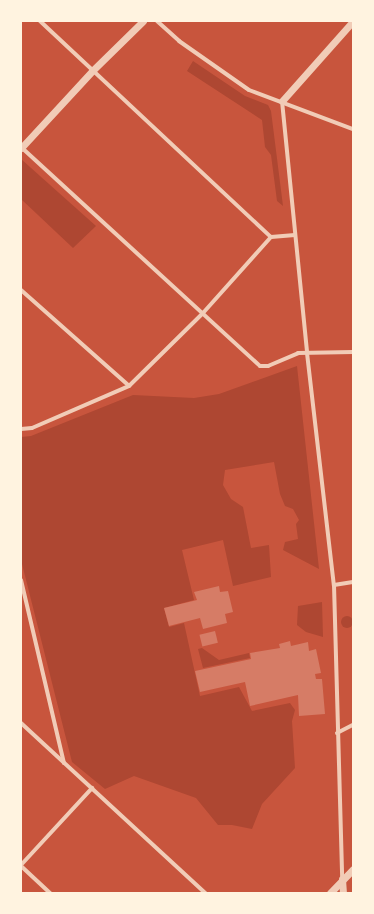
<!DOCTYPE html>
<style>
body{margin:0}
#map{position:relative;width:374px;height:914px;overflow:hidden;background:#c8553d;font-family:"PT Sans",sans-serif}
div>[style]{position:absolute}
.green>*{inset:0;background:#ae4732}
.round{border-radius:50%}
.building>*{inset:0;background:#d67c66;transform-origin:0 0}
.minor>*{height:4px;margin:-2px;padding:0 2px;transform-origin:2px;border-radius:2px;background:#f1ccb7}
.tertiary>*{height:7px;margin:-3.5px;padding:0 3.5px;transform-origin:3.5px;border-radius:3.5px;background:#f1ccb7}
span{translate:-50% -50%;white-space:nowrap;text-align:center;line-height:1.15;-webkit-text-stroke:3px #fff3e0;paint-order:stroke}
.frame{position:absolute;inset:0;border:22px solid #fff3e0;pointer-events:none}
</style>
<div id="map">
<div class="green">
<div style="clip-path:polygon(193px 61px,245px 96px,268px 105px,271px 111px,283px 206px,277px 201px,271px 155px,265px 147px,262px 120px,187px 71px)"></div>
<div style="clip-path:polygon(21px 159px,96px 226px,73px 248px,21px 199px)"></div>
<div style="clip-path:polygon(297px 366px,319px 569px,283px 550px,285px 542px,298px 539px,296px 524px,299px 520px,293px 509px,285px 506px,280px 494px,274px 462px,225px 470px,223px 485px,231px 499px,243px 507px,251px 548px,269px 545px,271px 577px,233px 586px,223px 540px,182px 550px,194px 600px,164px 608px,169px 627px,184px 623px,200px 696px,239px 687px,252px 711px,290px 703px,295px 710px,292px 721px,295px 768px,262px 804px,252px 829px,232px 825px,218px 825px,196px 798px,134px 776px,105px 789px,72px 762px,21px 560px,21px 437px,31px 436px,133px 395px,194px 398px,219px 394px)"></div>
<div style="clip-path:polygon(322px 602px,323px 637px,306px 632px,297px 625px,298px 606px)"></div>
<div class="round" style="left:341px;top:616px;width:12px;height:12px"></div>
<div style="clip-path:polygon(202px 648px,219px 660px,249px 653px,250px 658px,203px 668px,198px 649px)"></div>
</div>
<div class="building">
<div style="clip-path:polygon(219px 586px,220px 592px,228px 591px,233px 612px,225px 614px,227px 623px,203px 629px,200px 618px,169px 626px,164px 608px,197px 600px,194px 592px)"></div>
<div style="left:215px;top:631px;width:12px;height:16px;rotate:76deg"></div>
<div style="clip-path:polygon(290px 641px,291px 646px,308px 642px,309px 651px,316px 649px,321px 673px,315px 674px,316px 679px,322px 679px,325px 714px,299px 716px,298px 695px,250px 706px,245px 682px,200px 692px,195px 671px,251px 659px,250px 653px,280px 648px,279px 644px)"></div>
</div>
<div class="minor">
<div style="left:40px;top:21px;width:316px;rotate:43.1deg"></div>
<div style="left:157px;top:21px;width:30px;rotate:42deg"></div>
<div style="left:179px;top:41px;width:85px;rotate:35deg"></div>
<div style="left:249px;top:90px;width:111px;rotate:20.6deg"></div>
<div style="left:282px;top:101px;width:253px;rotate:84.3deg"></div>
<div style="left:307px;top:353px;width:234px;rotate:83.4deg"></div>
<div style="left:334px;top:585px;width:294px;rotate:88.4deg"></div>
<div style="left:21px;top:147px;width:324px;rotate:42.5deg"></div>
<div style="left:260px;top:366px;width:8px"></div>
<div style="left:268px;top:366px;width:33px;rotate:-23deg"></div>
<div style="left:298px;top:353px;width:55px;rotate:-1deg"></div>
<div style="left:21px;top:290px;width:144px;rotate:41.6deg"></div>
<div style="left:21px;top:429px;width:11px;rotate:-5deg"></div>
<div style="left:32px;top:428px;width:106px;rotate:-23.4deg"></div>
<div style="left:129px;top:386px;width:104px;rotate:-44.6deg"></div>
<div style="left:203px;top:313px;width:102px;rotate:-48.2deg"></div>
<div style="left:271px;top:237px;width:24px;rotate:-5deg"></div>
<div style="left:21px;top:580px;width:188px;rotate:76.8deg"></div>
<div style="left:334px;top:585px;width:19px;rotate:-9deg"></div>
<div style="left:21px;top:723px;width:251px;rotate:42.7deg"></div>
<div style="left:337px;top:733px;width:18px;rotate:-27deg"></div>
<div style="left:21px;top:865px;width:105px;rotate:-47.3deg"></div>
<div style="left:21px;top:866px;width:40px;rotate:43deg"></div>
</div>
<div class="tertiary">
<div style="left:282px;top:101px;width:107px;rotate:-48.4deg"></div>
<div style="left:21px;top:148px;width:106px;rotate:-47.3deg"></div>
<div style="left:93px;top:70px;width:70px;rotate:-44.4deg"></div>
<div style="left:342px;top:879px;width:14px;rotate:86deg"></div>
<div style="left:330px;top:893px;width:33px;rotate:-46deg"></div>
</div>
<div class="frame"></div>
</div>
